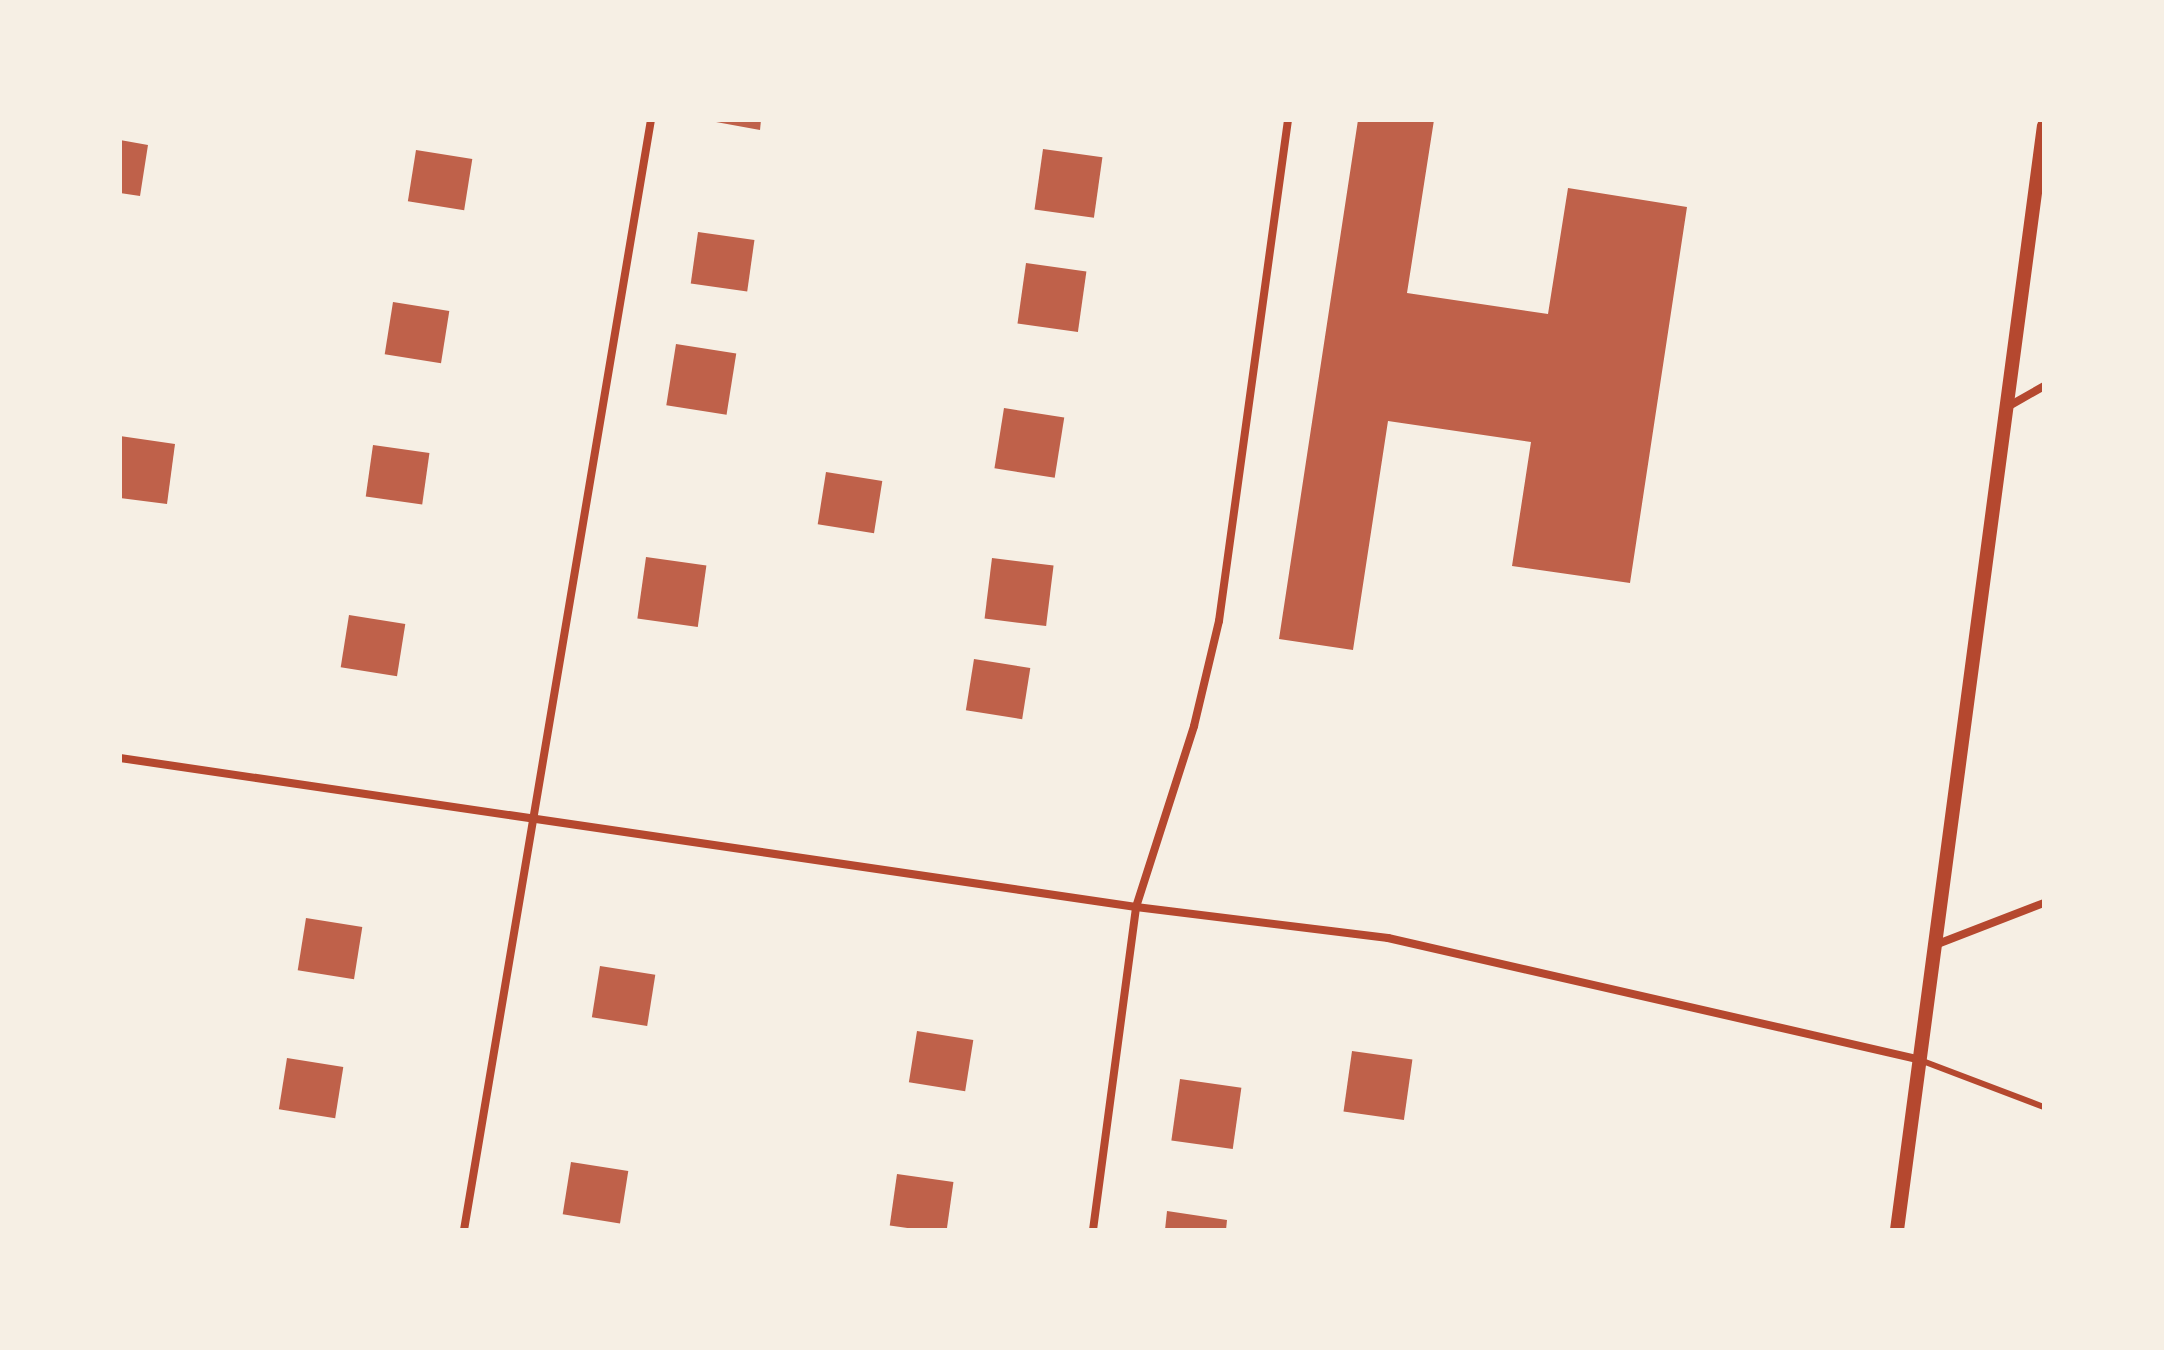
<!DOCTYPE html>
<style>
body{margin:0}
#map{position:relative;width:2164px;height:1350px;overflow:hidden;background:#f6efe4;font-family:"PT Sans",sans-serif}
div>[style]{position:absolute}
.building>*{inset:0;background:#bf614a;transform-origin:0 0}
.service>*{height:6px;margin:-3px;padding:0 3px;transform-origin:3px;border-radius:3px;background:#b5482f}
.minor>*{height:8px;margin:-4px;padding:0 4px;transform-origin:4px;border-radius:4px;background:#b5482f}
.tertiary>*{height:14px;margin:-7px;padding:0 7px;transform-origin:7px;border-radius:7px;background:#b5482f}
span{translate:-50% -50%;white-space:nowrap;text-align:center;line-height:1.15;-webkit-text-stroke:8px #f6efe4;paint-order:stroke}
.frame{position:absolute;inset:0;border:122px solid #f6efe4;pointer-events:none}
</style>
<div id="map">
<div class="building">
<div style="clip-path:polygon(705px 120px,761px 120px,760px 130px)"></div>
<div style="clip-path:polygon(1358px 120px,1434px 120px,1407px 293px,1548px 314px,1568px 188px,1687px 207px,1630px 583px,1512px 566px,1531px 442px,1388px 421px,1353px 650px,1279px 639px)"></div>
<div style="clip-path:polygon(120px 140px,148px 145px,140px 196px,120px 193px)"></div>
<div style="left:1043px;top:149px;width:60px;height:61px;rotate:8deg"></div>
<div style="left:416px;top:150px;width:57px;height:52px;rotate:9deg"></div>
<div style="left:698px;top:232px;width:57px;height:52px;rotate:8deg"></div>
<div style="left:1026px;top:263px;width:61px;height:61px;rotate:8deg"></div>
<div style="left:393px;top:302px;width:57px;height:53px;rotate:9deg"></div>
<div style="left:676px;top:344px;width:61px;height:62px;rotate:9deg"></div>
<div style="left:1004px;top:408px;width:61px;height:61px;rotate:9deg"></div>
<div style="clip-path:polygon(120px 436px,175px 444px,167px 504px,120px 498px)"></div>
<div style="left:373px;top:445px;width:57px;height:52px;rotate:8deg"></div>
<div style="left:826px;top:472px;width:57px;height:53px;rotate:9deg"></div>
<div style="left:646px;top:557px;width:61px;height:62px;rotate:8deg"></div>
<div style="left:992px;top:558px;width:62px;height:61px;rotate:7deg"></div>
<div style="left:349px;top:615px;width:57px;height:53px;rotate:9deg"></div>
<div style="left:974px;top:659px;width:57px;height:52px;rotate:9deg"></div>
<div style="left:306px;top:918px;width:57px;height:53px;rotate:9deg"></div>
<div style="left:600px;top:966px;width:56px;height:52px;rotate:9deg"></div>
<div style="left:917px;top:1031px;width:57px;height:52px;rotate:9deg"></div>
<div style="left:1352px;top:1051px;width:61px;height:61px;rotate:8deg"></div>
<div style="left:287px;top:1058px;width:57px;height:52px;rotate:9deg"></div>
<div style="left:1180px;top:1079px;width:62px;height:62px;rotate:8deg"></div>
<div style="left:571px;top:1162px;width:58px;height:53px;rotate:9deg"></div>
<div style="left:897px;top:1174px;width:57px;height:52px;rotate:8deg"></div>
<div style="clip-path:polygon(1167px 1211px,1227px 1220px,1226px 1230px,1165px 1230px)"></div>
</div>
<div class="service">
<div style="left:1920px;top:1060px;width:133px;rotate:20.8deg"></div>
</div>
<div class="minor">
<div style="left:2009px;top:406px;width:40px;rotate:-29.7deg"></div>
<div style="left:120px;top:758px;width:1027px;rotate:8.34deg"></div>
<div style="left:1136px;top:907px;width:254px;rotate:7deg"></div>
<div style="left:1388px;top:938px;width:543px;rotate:12.88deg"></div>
<div style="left:1935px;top:945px;width:117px;rotate:-21.1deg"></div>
<div style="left:464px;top:1230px;width:1126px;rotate:-80.44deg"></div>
<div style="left:1093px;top:1230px;width:326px;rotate:-82.4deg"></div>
<div style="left:1136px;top:907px;width:190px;rotate:-72.2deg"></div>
<div style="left:1194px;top:726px;width:108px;rotate:-76.6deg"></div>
<div style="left:1219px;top:621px;width:506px;rotate:-82.16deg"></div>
</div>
<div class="tertiary">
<div style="left:1897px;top:1230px;width:1114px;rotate:-82.42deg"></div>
</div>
<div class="frame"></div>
</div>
